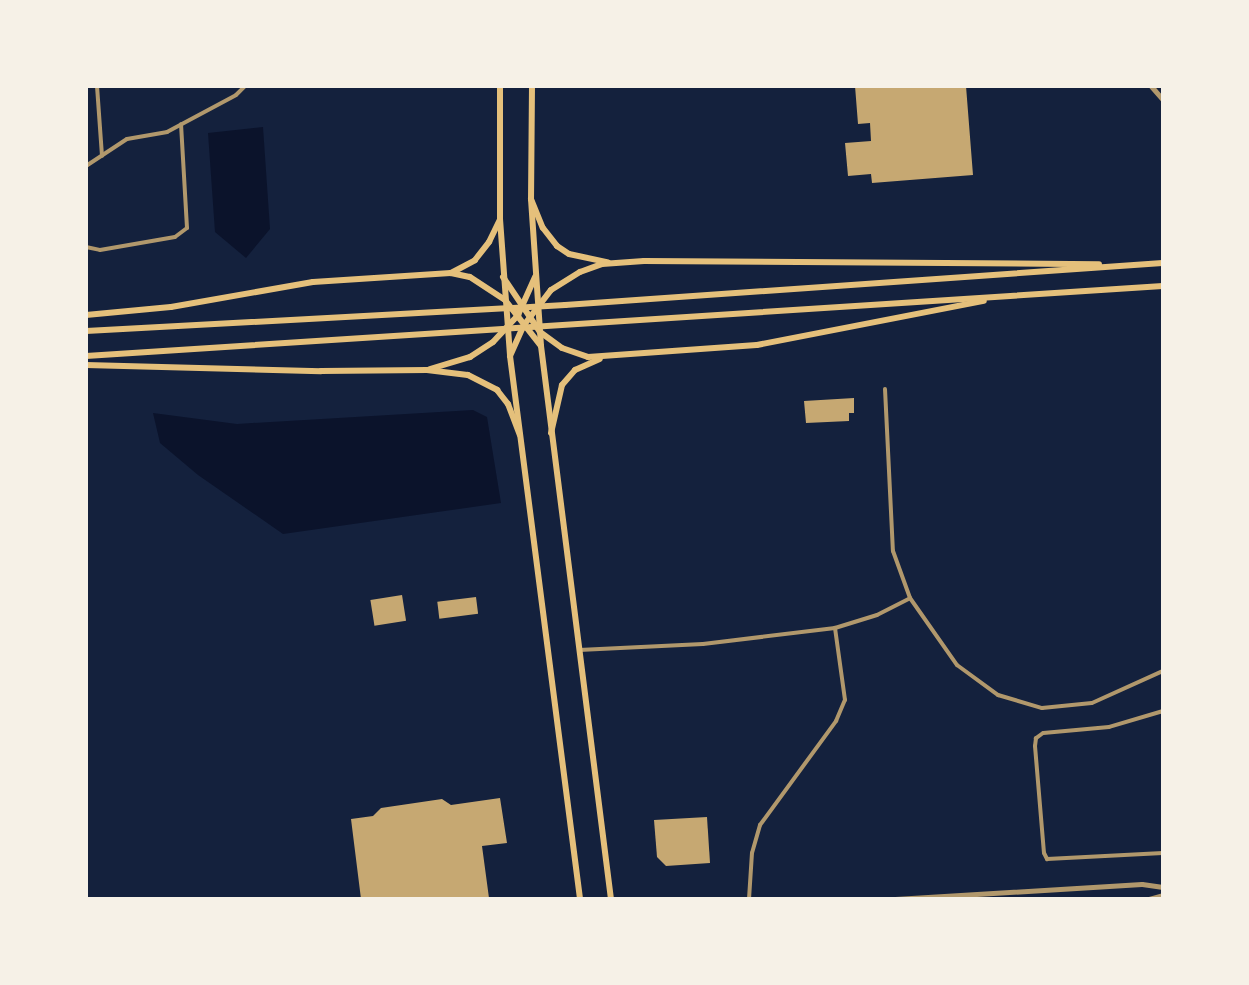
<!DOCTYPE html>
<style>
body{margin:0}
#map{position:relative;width:1249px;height:985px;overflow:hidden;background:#14213d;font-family:"Public Sans",sans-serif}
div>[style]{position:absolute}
.water>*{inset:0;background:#0b132b}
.building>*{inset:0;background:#c6a872;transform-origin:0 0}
.minor>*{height:4px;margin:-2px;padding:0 2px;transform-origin:2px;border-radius:2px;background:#b1986c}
.tertiary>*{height:5px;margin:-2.5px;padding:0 2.5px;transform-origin:2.5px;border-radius:2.5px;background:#b1986c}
.primary>*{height:6px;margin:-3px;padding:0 3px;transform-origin:3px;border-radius:3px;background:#e5c07b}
.trunk>*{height:6px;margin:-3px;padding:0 3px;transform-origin:3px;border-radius:3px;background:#e5c07b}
span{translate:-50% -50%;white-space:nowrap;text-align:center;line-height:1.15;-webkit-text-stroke:6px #f6f1e7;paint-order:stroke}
.frame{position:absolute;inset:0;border:88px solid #f6f1e7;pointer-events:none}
</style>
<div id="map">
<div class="water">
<div style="clip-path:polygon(263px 127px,270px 229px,246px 258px,215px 232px,208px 133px)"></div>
<div style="clip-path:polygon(473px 410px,487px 417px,501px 503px,283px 534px,198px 475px,160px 443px,153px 413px,237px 424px)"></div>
</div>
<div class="building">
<div style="clip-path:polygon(855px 86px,966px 86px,973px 175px,872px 183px,871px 174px,848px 176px,845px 143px,871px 141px,870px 123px,858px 124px)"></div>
<div style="clip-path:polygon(854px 398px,854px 413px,849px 413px,849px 421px,806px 423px,804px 401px)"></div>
<div style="left:402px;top:595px;width:26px;height:32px;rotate:81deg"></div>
<div style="left:476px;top:597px;width:17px;height:39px;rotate:83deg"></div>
<div style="clip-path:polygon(500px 798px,507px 843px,482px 846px,489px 898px,361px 899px,351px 819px,373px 816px,381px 808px,442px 799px,451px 805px)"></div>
<div style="clip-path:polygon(707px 817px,710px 863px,666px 866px,657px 857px,654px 820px)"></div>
</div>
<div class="minor">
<div style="left:97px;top:86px;width:70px;rotate:85.9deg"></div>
<div style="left:86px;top:166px;width:49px;rotate:-33.4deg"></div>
<div style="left:127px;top:139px;width:41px;rotate:-9.9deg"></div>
<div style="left:167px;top:132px;width:78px;rotate:-28.2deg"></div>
<div style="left:236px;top:95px;width:13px;rotate:-45deg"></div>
<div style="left:86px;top:247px;width:14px;rotate:12deg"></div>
<div style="left:100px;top:250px;width:76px;rotate:-9.8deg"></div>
<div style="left:175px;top:237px;width:15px;rotate:-37deg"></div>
<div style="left:187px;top:228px;width:104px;rotate:-93.3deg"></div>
<div style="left:885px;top:389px;width:162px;rotate:87.2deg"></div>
<div style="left:893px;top:551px;width:50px;rotate:70.1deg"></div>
<div style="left:910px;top:598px;width:82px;rotate:55deg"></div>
<div style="left:957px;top:665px;width:51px;rotate:36.2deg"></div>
<div style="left:998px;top:695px;width:46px;rotate:16.5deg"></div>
<div style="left:1042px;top:708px;width:50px;rotate:-5.7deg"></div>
<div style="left:1092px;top:703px;width:78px;rotate:-24.3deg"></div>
<div style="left:579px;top:650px;width:124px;rotate:-2.8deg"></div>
<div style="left:703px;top:644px;width:133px;rotate:-6.9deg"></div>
<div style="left:835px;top:628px;width:44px;rotate:-17.2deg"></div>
<div style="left:877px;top:615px;width:37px;rotate:-27deg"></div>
<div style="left:1163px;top:711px;width:56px;rotate:163.5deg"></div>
<div style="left:1109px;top:727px;width:66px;rotate:174.8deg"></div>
<div style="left:1043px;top:733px;width:9px;rotate:144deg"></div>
<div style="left:1036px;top:738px;width:8px;rotate:97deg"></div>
<div style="left:1035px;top:746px;width:107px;rotate:85.2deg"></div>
<div style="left:1044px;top:853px;width:7px;rotate:63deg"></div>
<div style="left:1047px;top:859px;width:116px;rotate:-3deg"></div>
<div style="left:749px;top:899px;width:46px;rotate:-86.3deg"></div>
<div style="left:752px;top:853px;width:29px;rotate:-74deg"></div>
<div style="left:760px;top:825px;width:129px;rotate:-53.8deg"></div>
<div style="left:836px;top:721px;width:23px;rotate:-67deg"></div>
<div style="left:845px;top:700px;width:73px;rotate:-97.9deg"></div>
</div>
<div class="tertiary">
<div style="left:1151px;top:86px;width:18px;rotate:49deg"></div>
<div style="left:895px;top:899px;width:247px;rotate:-3.5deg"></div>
<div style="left:1142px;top:884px;width:21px;rotate:8deg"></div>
<div style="left:1149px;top:899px;width:15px;rotate:-16deg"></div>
</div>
<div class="primary">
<div style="left:500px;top:86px;width:133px;rotate:90deg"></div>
<div style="left:500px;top:219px;width:137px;rotate:85.8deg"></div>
<div style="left:510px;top:356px;width:547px;rotate:82.65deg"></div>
<div style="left:532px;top:86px;width:113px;rotate:90.5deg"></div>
<div style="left:531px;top:199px;width:147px;rotate:86.1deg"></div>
<div style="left:541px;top:346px;width:557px;rotate:82.79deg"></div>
</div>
<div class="trunk">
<div style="left:531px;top:199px;width:31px;rotate:68deg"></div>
<div style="left:543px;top:228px;width:23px;rotate:52deg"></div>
<div style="left:557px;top:246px;width:14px;rotate:34deg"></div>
<div style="left:569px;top:254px;width:40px;rotate:12deg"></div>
<div style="left:451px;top:273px;width:27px;rotate:-28deg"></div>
<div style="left:475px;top:260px;width:23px;rotate:-52deg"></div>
<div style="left:489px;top:242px;width:25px;rotate:-64deg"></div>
<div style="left:503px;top:277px;width:66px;rotate:56.1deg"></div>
<div style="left:540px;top:332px;width:27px;rotate:36deg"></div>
<div style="left:562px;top:348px;width:28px;rotate:19deg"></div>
<div style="left:588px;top:357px;width:169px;rotate:-4.1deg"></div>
<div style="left:757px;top:345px;width:231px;rotate:-11deg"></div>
<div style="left:86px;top:315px;width:85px;rotate:-5.4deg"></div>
<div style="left:171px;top:307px;width:144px;rotate:-10deg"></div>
<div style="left:313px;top:282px;width:138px;rotate:-3.7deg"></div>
<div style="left:451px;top:273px;width:19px;rotate:12deg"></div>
<div style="left:470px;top:277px;width:42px;rotate:33.3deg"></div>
<div style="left:505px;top:300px;width:58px;rotate:52deg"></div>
<div style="left:86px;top:331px;width:480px;rotate:-3.1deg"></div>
<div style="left:565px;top:305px;width:599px;rotate:-4.02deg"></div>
<div style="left:86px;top:356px;width:1079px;rotate:-3.72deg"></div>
<div style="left:510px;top:356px;width:34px;rotate:-66deg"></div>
<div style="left:524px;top:325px;width:44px;rotate:-52.4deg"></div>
<div style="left:551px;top:290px;width:34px;rotate:-32deg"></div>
<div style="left:580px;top:272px;width:23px;rotate:-20deg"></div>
<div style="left:602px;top:264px;width:42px;rotate:-4.1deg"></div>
<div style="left:644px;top:261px;width:455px;rotate:0.4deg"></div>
<div style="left:86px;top:365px;width:235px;rotate:1.5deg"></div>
<div style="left:321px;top:371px;width:106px;rotate:-0.5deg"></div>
<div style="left:427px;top:370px;width:41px;rotate:7deg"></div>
<div style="left:468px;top:375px;width:33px;rotate:27deg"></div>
<div style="left:497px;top:390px;width:18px;rotate:52deg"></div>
<div style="left:508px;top:404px;width:33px;rotate:69deg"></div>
<div style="left:430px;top:369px;width:42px;rotate:-16.7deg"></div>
<div style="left:470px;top:357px;width:27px;rotate:-33deg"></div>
<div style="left:493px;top:342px;width:37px;rotate:-47deg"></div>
<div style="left:518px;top:315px;width:42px;rotate:-65.9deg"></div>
<div style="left:551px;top:433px;width:49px;rotate:-77.1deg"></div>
<div style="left:562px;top:385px;width:20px;rotate:-49deg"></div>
<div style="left:575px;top:370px;width:27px;rotate:-24deg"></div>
</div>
<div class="frame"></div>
</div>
